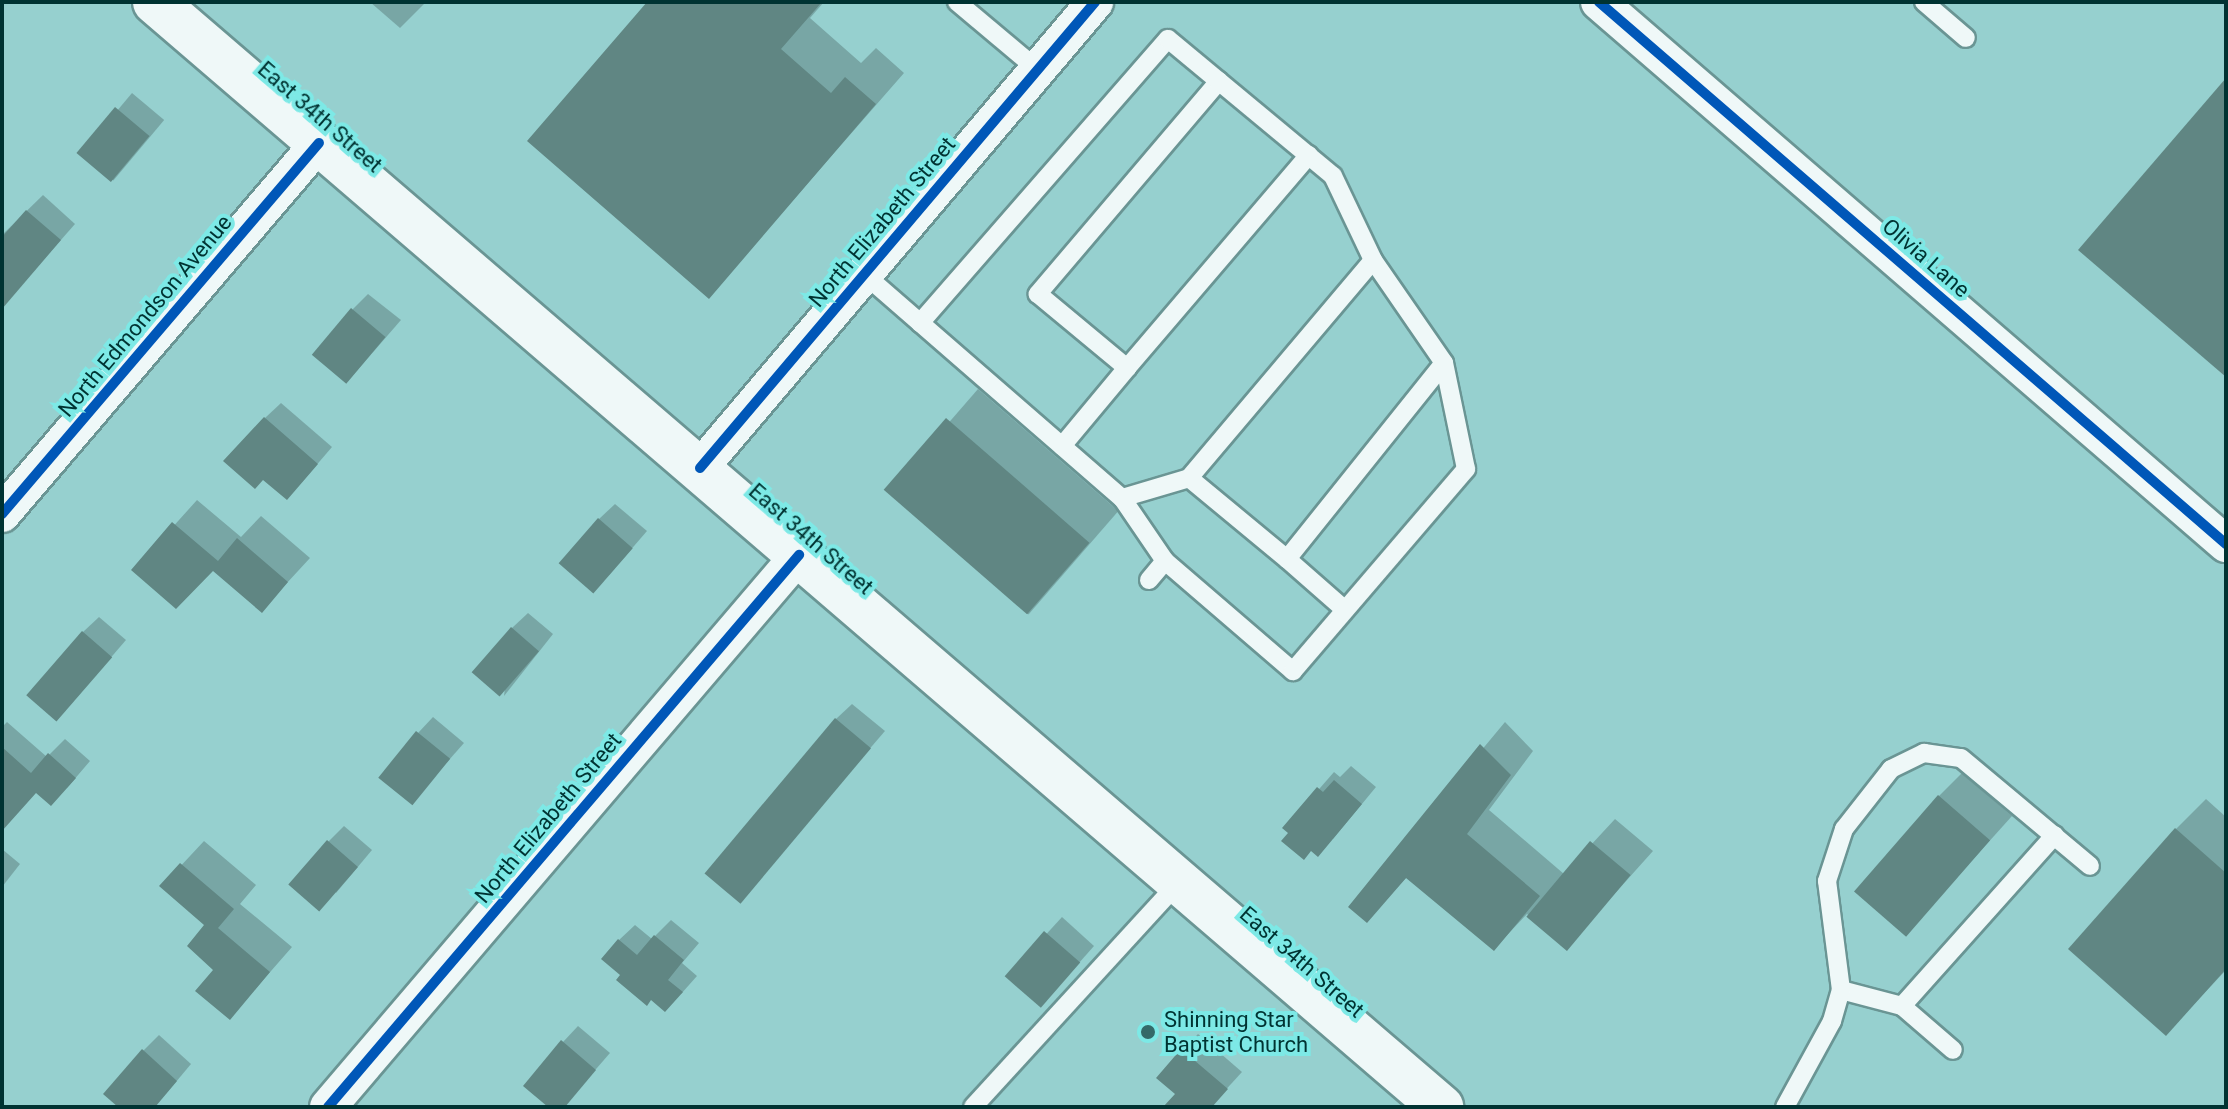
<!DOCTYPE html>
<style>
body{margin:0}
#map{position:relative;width:2228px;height:1109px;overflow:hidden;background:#96d0cf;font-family:Roboto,sans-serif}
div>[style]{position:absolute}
.shadow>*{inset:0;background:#0003;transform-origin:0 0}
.building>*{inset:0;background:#608683;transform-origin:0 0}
.roads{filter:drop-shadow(2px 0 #6a9594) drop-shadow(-2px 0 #6a9594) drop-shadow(0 2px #6a9594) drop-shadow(0 -2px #6a9594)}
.service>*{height:18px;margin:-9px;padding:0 9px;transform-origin:9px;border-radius:9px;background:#eff8f8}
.minor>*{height:36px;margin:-18px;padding:0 18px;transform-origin:18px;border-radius:18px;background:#eff8f8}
.secondary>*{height:44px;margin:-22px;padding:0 22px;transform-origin:22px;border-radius:22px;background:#eff8f8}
.cycleway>*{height:10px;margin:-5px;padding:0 5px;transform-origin:5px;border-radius:5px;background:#0057b8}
.dots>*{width:22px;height:22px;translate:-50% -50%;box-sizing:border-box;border:4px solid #7de9e6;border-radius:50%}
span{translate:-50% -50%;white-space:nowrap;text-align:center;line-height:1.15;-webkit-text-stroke:8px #7de9e6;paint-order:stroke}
.street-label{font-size:22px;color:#003332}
.poi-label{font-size:22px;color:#003332}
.left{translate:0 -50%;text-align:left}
.frame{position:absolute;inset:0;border:4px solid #003332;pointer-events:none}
</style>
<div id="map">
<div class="shadow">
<div style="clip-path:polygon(370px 2px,426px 2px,400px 28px)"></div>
<div style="clip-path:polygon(650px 2px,824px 2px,810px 18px,861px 63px,876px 48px,904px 73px,709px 296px)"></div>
<div style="left:132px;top:93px;width:42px;height:79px;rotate:40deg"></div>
<div style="clip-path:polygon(43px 195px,75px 224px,2px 307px,2px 235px)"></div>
<div style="clip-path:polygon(368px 294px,401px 320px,348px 381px,353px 309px)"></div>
<div style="left:978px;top:389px;width:186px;height:137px;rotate:41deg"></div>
<div style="clip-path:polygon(281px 403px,332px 447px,302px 482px,265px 418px)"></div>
<div style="clip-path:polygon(197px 500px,241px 537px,261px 516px,310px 558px,262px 610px,213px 568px,134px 570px)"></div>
<div style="clip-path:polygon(615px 504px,647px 531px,609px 575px,599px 519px)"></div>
<div style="clip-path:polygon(528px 613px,553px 634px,504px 696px,512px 628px)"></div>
<div style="clip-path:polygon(99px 617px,126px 640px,57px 720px,83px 632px)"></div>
<div style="clip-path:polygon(852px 704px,885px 731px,754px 883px,836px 719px)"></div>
<div style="clip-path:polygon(433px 717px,464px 743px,411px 803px,418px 733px)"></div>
<div style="clip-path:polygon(7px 722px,47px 757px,65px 739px,90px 761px,67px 788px,37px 791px,2px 823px,2px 727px)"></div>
<div style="clip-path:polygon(1505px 722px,1533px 751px,1489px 810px,1564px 874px,1615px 819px,1653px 851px,1566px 948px,1527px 914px,1494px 949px,1407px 877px,1367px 920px,1351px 907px)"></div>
<div style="clip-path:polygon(1351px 766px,1376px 787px,1333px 839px,1285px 828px,1334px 772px,1340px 777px)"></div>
<div style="clip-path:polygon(1962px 773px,2012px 816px,1906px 934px,1939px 796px)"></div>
<div style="clip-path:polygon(2206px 799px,2226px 817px,2226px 970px,2166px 1034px,2176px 829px)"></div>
<div style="clip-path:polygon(344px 826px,372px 850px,336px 893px,328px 842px)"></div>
<div style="clip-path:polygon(204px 841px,256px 885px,240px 904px,292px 947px,230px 1018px,207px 925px,162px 886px)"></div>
<div style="clip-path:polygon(2px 849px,20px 864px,2px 887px)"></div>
<div style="clip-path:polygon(1062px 917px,1094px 946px,1056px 989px,1008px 976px)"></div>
<div style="clip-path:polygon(671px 920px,699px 943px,682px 963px,697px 976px,681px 994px,623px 975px,619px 940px,635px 925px,652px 939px)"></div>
<div style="clip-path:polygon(578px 1026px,610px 1053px,563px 1107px,551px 1107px,563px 1042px)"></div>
<div style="clip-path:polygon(1198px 1034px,1242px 1072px,1210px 1107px,1193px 1107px,1158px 1077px)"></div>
<div style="clip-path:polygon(159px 1035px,191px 1064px,155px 1107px,121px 1107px,143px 1051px)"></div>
</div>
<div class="building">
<div style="clip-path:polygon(647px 2px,822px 2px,781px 49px,831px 93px,845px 77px,876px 104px,709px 299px,527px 141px)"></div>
<div style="clip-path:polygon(2226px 78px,2226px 377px,2078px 250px)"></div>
<div style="left:115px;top:107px;width:45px;height:60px;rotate:40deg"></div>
<div style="clip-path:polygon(26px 210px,61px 240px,2px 309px,2px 237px)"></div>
<div style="left:351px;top:308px;width:45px;height:61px;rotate:40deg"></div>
<div style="clip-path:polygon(264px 417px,318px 464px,287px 500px,263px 480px,255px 489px,223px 461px)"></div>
<div style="left:946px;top:418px;width:190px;height:95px;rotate:41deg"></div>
<div style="left:598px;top:518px;width:46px;height:60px;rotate:41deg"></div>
<div style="clip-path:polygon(172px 522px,218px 561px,237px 538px,288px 582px,262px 613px,213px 571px,176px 609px,131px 570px)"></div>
<div style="left:511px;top:627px;width:37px;height:60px;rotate:41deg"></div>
<div style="left:82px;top:631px;width:40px;height:85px;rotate:41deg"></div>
<div style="left:835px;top:718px;width:47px;height:203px;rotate:40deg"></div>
<div style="left:416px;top:731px;width:44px;height:60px;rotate:39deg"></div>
<div style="clip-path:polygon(1480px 744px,1511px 775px,1467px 834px,1540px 896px,1494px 951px,1406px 878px,1367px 923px,1348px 907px)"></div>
<div style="clip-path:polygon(2px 747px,31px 773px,48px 753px,76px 778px,51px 806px,36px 793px,2px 831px)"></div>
<div style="clip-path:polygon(1334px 780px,1362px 804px,1318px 857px,1311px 851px,1304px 860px,1281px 841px,1288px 833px,1282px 828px,1317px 787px,1323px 792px)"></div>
<div style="left:1938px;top:795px;width:69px;height:128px;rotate:41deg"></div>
<div style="clip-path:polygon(2175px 828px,2226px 873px,2226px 969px,2166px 1036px,2068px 949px)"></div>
<div style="left:327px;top:840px;width:41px;height:59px;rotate:41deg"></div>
<div style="left:1590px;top:841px;width:53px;height:99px;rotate:40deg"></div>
<div style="clip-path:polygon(180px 863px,234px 909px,218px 928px,270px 972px,230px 1020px,195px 991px,213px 970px,187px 946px,204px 925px,159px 886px)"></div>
<div style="left:1044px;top:931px;width:48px;height:60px;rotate:41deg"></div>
<div style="clip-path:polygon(654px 935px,684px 960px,668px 980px,683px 992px,665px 1012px,651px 1000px,647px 1006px,616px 980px,620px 975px,601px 959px,618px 939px,637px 955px)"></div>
<div style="clip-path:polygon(561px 1040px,596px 1070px,565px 1107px,548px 1107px,523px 1086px)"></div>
<div style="clip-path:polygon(142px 1049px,177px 1081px,155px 1107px,118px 1107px,103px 1094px)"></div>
<div style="clip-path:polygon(1181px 1049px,1228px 1089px,1212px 1107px,1163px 1107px,1175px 1094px,1156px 1078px)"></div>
</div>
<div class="roads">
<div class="service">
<div style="left:957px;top:2px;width:106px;rotate:40deg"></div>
<div style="left:1924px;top:2px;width:55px;rotate:40.6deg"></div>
<div style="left:1219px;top:81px;width:280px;rotate:130.4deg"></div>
<div style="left:1038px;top:294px;width:116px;rotate:39.7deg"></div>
<div style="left:1127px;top:368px;width:280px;rotate:-49.5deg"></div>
<div style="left:864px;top:274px;width:342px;rotate:41deg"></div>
<div style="left:1122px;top:498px;width:76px;rotate:55.7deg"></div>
<div style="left:920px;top:323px;width:377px;rotate:-48.9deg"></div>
<div style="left:1168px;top:39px;width:214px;rotate:39.7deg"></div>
<div style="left:1333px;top:176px;width:93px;rotate:64.5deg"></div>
<div style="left:1062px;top:446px;width:102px;rotate:-50.2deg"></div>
<div style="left:1122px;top:498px;width:70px;rotate:-16.6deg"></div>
<div style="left:1287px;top:559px;width:127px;rotate:-140.4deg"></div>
<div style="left:1189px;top:478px;width:285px;rotate:-49.8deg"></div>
<div style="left:1373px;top:260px;width:125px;rotate:55.4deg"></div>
<div style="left:1149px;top:580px;width:25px;rotate:-50deg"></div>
<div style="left:1165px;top:561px;width:169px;rotate:40.7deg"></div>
<div style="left:1293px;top:671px;width:266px;rotate:-49.4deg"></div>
<div style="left:1466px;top:469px;width:108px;rotate:-101.7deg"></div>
<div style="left:1444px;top:363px;width:251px;rotate:128.7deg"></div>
<div style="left:1287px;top:559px;width:77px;rotate:41.3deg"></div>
<div style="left:1841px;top:990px;width:63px;rotate:14.7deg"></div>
<div style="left:1902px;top:1006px;width:229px;rotate:-48.2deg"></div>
<div style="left:1902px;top:1006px;width:67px;rotate:40.8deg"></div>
<div style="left:973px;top:1107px;width:305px;rotate:-47.5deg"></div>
<div style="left:1785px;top:1107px;width:98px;rotate:-61.3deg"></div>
<div style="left:1832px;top:1021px;width:32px;rotate:-74deg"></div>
<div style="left:1841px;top:990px;width:110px;rotate:-97.3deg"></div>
<div style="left:1827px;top:881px;width:55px;rotate:-71.9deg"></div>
<div style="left:1844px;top:829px;width:76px;rotate:-51.9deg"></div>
<div style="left:1891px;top:769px;width:37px;rotate:-26deg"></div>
<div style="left:1924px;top:753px;width:37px;rotate:8deg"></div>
<div style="left:1961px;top:758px;width:168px;rotate:39.9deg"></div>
</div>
<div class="minor">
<div style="left:1599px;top:2px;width:829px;rotate:40.84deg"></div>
<div style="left:700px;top:468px;width:611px;rotate:-49.71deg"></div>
<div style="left:2px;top:514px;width:488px;rotate:-49.5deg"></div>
<div style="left:328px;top:1107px;width:726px;rotate:-49.53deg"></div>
</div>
<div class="secondary">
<div style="left:155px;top:2px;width:1696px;rotate:40.67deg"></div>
</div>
</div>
<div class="cycleway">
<div style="left:1599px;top:2px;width:829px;rotate:40.84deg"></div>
<div style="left:700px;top:468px;width:611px;rotate:-49.71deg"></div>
<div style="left:2px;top:514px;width:488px;rotate:-49.5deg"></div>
<div style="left:328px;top:1107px;width:726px;rotate:-49.53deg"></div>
</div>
<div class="dots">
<div style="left:1148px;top:1032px;background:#346a69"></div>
</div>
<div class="street-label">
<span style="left:320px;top:117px;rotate:41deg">East 34th Street</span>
<span style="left:882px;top:222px;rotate:-50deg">North Elizabeth Street</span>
<span style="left:1926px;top:258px;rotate:41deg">Olivia Lane</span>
<span style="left:145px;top:316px;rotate:-50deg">North Edmondson Avenue</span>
<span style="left:811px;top:539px;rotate:41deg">East 34th Street</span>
<span style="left:548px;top:818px;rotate:-50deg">North Elizabeth Street</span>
<span style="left:1302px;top:962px;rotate:41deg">East 34th Street</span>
</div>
<div class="poi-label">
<span class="left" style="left:1164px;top:1032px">Shinning Star<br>Baptist Church</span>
</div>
<div class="frame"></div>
</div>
